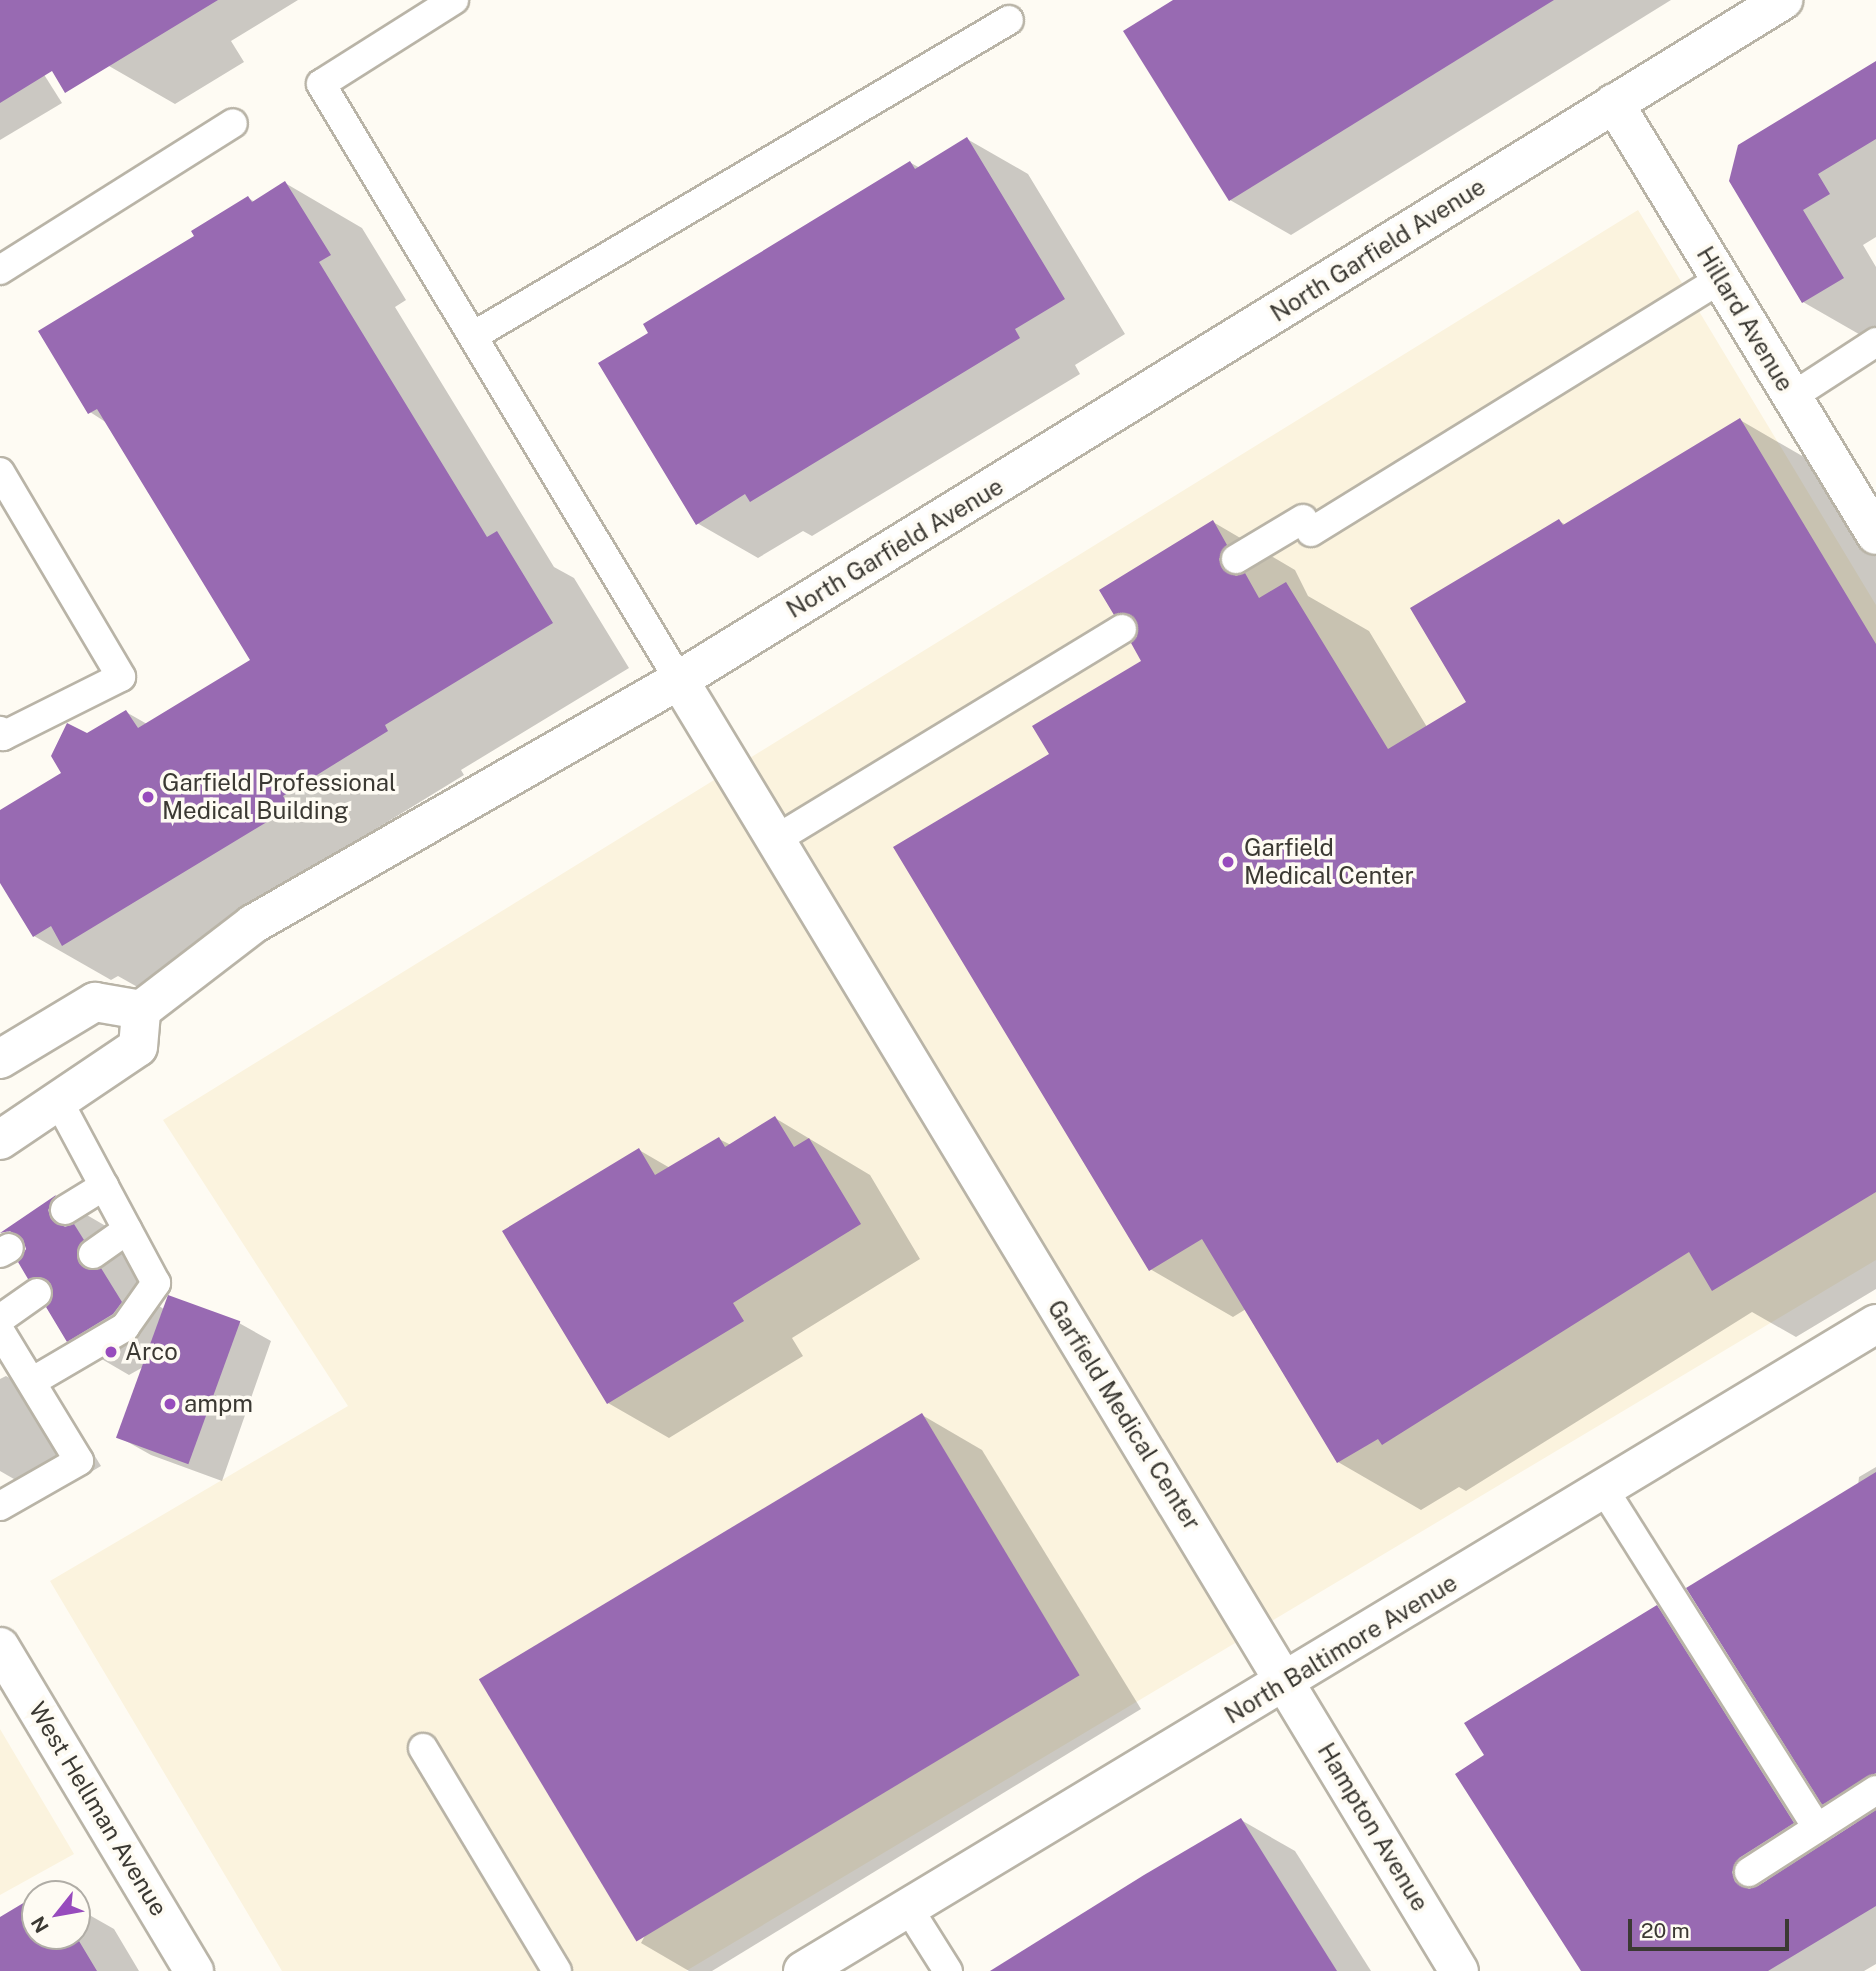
<!DOCTYPE html>
<style>
body{margin:0}
#map{position:relative;width:1876px;height:1971px;overflow:hidden;background:#fefbf3;font-family:"Public Sans",sans-serif}
div>[style]{position:absolute}
.built>*{inset:0;background:#fbf3de}
.shadow>*{inset:0;background:#0003}
.building>*{inset:0;background:#986ab2;transform-origin:0 0}
.roads{filter:drop-shadow(2px 0 #b9b4a7) drop-shadow(-2px 0 #b9b4a7) drop-shadow(0 2px #b9b4a7) drop-shadow(0 -2px #b9b4a7)}
.lane>*{height:28px;margin:-14px;padding:0 14px;transform-origin:14px;border-radius:14px;background:#fff}
.street>*{height:38px;margin:-19px;padding:0 19px;transform-origin:19px;border-radius:19px;background:#fff}
.secondary>*{height:38px;margin:-19px;padding:0 19px;transform-origin:19px;border-radius:19px;background:#fff}
.dots>*{width:19px;height:19px;translate:-50% -50%;box-sizing:border-box;border:4px solid #fefbf3;border-radius:50%}
span{translate:-50% -50%;white-space:nowrap;text-align:center;line-height:1.15;-webkit-text-stroke:7px #fefbf3;paint-order:stroke}
.street-label{font-size:24px;color:#3b3933}
.poi-label{font-size:24px;color:#3b3933}
.left{translate:0 -50%;text-align:left}
.north{position:absolute;left:21px;top:1880px;width:70px;height:70px;box-sizing:border-box;background:#fefbf3;border:2px solid #b0ada6;border-radius:50%;rotate:239deg;font-size:19px;font-weight:700;line-height:28px;text-align:center;color:#3b3933}
.north::after{content:'';display:block;margin:auto;width:24px;height:32px;background:#974bbd;clip-path:polygon(50% 0,100% 100%,50% 72%,0 100%)}
.scale{position:absolute;left:1628px;top:1919px;width:161px;height:32px;box-sizing:border-box;border:4px solid #3b3933;border-top:0;padding-left:9px;font-size:21px;line-height:24px;white-space:nowrap;color:#3b3933;-webkit-text-stroke:5px #fefbf3;paint-order:stroke}
</style>
<div id="map">
<div class="built">
<div style="clip-path:polygon(1638px 210px,1876px 605px,1876px 1260px,686px 1971px,282px 1971px,50px 1581px,348px 1406px,163px 1120px)"></div>
<div style="clip-path:polygon(0 1729px,74px 1854px,0 1895px)"></div>
</div>
<div class="shadow">
<div style="clip-path:polygon(69px 0,298px 0,231px 41px,244px 62px,175px 104px,109px 66px)"></div>
<div style="clip-path:polygon(1177px 0,1671px 0,1291px 235px,1230px 200px)"></div>
<div style="clip-path:polygon(0 15px,26px 46px,62px 103px,0 140px)"></div>
<div style="clip-path:polygon(1876px 63px,1876px 237px,1863px 245px,1876px 267px,1876px 330px,1864px 337px,1803px 302px,1731px 181px)"></div>
<div style="clip-path:polygon(967px 139px,1028px 174px,1125px 334px,1075px 365px,1080px 374px,812px 536px,803px 531px,758px 558px,697px 523px,651px 333px,911px 163px,920px 168px)"></div>
<div style="clip-path:polygon(285px 183px,362px 228px,406px 300px,395px 307px,554px 567px,574px 578px,629px 668px,461px 770px,464px 775px,358px 840px,366px 853px,141px 989px,118px 976px,111px 980px,34px 936px,0 879px,0 812px,64px 774px,87px 734px,126px 712px,147px 724px,252px 661px,107px 423px,90px 412px,196px 237px,248px 198px,255px 202px)"></div>
<div style="clip-path:polygon(1740px 420px,1823px 468px,1876px 556px,1876px 1289px,1796px 1337px,1752px 1312px,1466px 1491px,1459px 1487px,1421px 1510px,1338px 1462px,1246px 1309px,1233px 1317px,1150px 1269px,1052px 755px,1144px 661px,1138px 627px,1115px 613px,1213px 522px,1295px 570px,1308px 596px,1369px 631px,1427px 727px,1468px 702px,1559px 521px,1566px 525px)"></div>
<div style="clip-path:polygon(775px 1118px,870px 1175px,920px 1259px,792px 1338px,803px 1356px,669px 1438px,608px 1403px,639px 1150px,670px 1168px,719px 1139px,731px 1145px)"></div>
<div style="clip-path:polygon(56px 1197px,116px 1232px,108px 1246px,135px 1261px,144px 1276px,139px 1292px,165px 1310px,170px 1298px,239px 1323px,271px 1341px,222px 1481px,151px 1455px,119px 1437px,145px 1366px,129px 1375px,69px 1340px,53px 1291px,30px 1278px,27px 1247px,4px 1234px)"></div>
<div style="clip-path:polygon(6px 1376px,67px 1411px,101px 1466px,47px 1498px,0 1471px,0 1379px)"></div>
<div style="clip-path:polygon(922px 1415px,982px 1450px,1141px 1709px,712px 1971px,689px 1971px,641px 1943px)"></div>
<div style="clip-path:polygon(evenodd,1876px 1467px,1876px 1964px,1864px 1971px,1591px 1971px,1487px 1756px,1657px 1607px,1707px 1636px,1834px 1839px,1858px 1824px,1823px 1804px,1859px 1477px,1876px 1467px,1728px 1858px,1768px 1881px,1765px 1884px,1728px 1858px)"></div>
<div style="clip-path:polygon(1241px 1820px,1295px 1851px,1371px 1971px,991px 1971px)"></div>
<div style="clip-path:polygon(35px 1898px,35px 1936px,77px 1936px,77px 1908px,114px 1929px,139px 1971px,0 1971px,0 1919px)"></div>
</div>
<div class="building">
<div style="clip-path:polygon(0 0,218px 0,65px 93px,52px 71px,0 103px)"></div>
<div style="clip-path:polygon(1173px 0,1554px 0,1229px 201px,1123px 31px)"></div>
<div style="clip-path:polygon(1876px 61px,1876px 139px,1818px 174px,1830px 194px,1803px 210px,1844px 278px,1802px 303px,1729px 181px,1738px 145px)"></div>
<div style="clip-path:polygon(967px 137px,1065px 299px,1015px 329px,1020px 338px,750px 502px,745px 494px,696px 525px,598px 363px,648px 333px,643px 324px,910px 161px,915px 169px)"></div>
<div style="clip-path:polygon(285px 181px,331px 255px,319px 262px,487px 537px,497px 531px,553px 623px,385px 725px,388px 731px,283px 796px,290px 808px,62px 946px,51px 926px,33px 937px,0 883px,0 810px,61px 773px,51px 756px,67px 723px,87px 733px,126px 710px,138px 728px,250px 660px,97px 409px,88px 414px,38px 331px,194px 236px,191px 231px,248px 196px,252px 202px)"></div>
<div style="clip-path:polygon(1740px 418px,1876px 644px,1876px 1192px,1712px 1291px,1689px 1252px,1382px 1445px,1378px 1439px,1337px 1463px,1202px 1239px,1149px 1271px,893px 847px,1049px 754px,1032px 726px,1141px 661px,1131px 643px,1137px 636px,1136px 621px,1129px 614px,1114px 615px,1099px 590px,1213px 520px,1227px 545px,1219px 559px,1222px 568px,1236px 576px,1245px 573px,1259px 598px,1286px 582px,1388px 749px,1466px 702px,1410px 608px,1559px 519px,1563px 525px)"></div>
<div style="clip-path:polygon(775px 1116px,794px 1147px,809px 1138px,861px 1224px,733px 1303px,744px 1321px,607px 1404px,502px 1231px,639px 1148px,655px 1175px,719px 1137px,725px 1147px)"></div>
<div style="clip-path:polygon(56px 1195px,48px 1210px,51px 1219px,65px 1227px,74px 1224px,84px 1240px,78px 1248px,79px 1263px,87px 1269px,101px 1268px,122px 1302px,113px 1314px,67px 1342px,46px 1307px,52px 1299px,51px 1284px,43px 1278px,28px 1279px,18px 1262px,26px 1249px,23px 1239px,10px 1231px,0 1233px)"></div>
<div style="left:168px;top:1295px;width:77px;height:152px;rotate:20deg"></div>
<div style="left:922px;top:1413px;width:306px;height:517px;rotate:59deg"></div>
<div style="clip-path:polygon(1876px 1472px,1876px 1773px,1822px 1805px,1686px 1588px)"></div>
<div style="clip-path:polygon(1657px 1605px,1794px 1823px,1739px 1858px,1732px 1872px,1735px 1882px,1749px 1889px,1758px 1886px,1876px 1810px,1876px 1906px,1768px 1971px,1581px 1971px,1455px 1774px,1484px 1755px,1464px 1723px)"></div>
<div style="clip-path:polygon(1241px 1818px,1337px 1971px,990px 1971px,1144px 1875px)"></div>
<div style="clip-path:polygon(35px 1896px,35px 1936px,76px 1936px,97px 1971px,0 1971px,0 1917px)"></div>
</div>
<div class="roads">
<div class="lane">
<div style="left:454px;top:0;width:157px;rotate:147.7deg"></div>
<div style="left:321px;top:84px;width:695px;rotate:59.01deg"></div>
<div style="left:0;top:270px;width:275px;rotate:-32.2deg"></div>
<div style="left:473px;top:336px;width:622px;rotate:-30.52deg"></div>
<div style="left:1793px;top:396px;width:99px;rotate:-33deg"></div>
<div style="left:0;top:472px;width:238px;rotate:59.4deg"></div>
<div style="left:121px;top:677px;width:132px;rotate:153.4deg"></div>
<div style="left:3px;top:736px;width:6px;rotate:-121deg"></div>
<div style="left:1311px;top:532px;width:482px;rotate:-31.7deg"></div>
<div style="left:1236px;top:559px;width:78px;rotate:-30.8deg"></div>
<div style="left:775px;top:840px;width:406px;rotate:-31.3deg"></div>
<div style="left:65px;top:1210px;width:46px;rotate:-31.6deg"></div>
<div style="left:0;top:1253px;width:10px;rotate:-29deg"></div>
<div style="left:93px;top:1254px;width:42px;rotate:-35.2deg"></div>
<div style="left:0;top:1319px;width:45px;rotate:-35.1deg"></div>
<div style="left:0;top:1331px;width:152px;rotate:58.7deg"></div>
<div style="left:79px;top:1461px;width:91px;rotate:150.3deg"></div>
<div style="left:33px;top:1381px;width:107px;rotate:-30.4deg"></div>
<div style="left:125px;top:1327px;width:54px;rotate:-54.8deg"></div>
<div style="left:156px;top:1283px;width:205px;rotate:-118.2deg"></div>
<div style="left:1605px;top:1491px;width:398px;rotate:57.8deg"></div>
<div style="left:423px;top:1748px;width:260px;rotate:59deg"></div>
<div style="left:1749px;top:1872px;width:151px;rotate:-32.8deg"></div>
<div style="left:907px;top:1906px;width:77px;rotate:57.8deg"></div>
</div>
<div class="street">
<div style="left:1614px;top:103px;width:505px;rotate:58.76deg"></div>
<div style="left:679px;top:680px;width:1508px;rotate:58.86deg"></div>
</div>
<div class="secondary">
<div style="left:0;top:1059px;width:111px;rotate:-31deg"></div>
<div style="left:95px;top:1002px;width:47px;rotate:9.9deg"></div>
<div style="left:141px;top:1010px;width:141px;rotate:-37.5deg"></div>
<div style="left:253px;top:924px;width:491px;rotate:-29.8deg"></div>
<div style="left:679px;top:680px;width:1297px;rotate:-31.63deg"></div>
<div style="left:0;top:1140px;width:166px;rotate:-34deg"></div>
<div style="left:138px;top:1047px;width:37px;rotate:-85deg"></div>
<div style="left:0;top:1647px;width:378px;rotate:59.1deg"></div>
<div style="left:803px;top:1971px;width:1253px;rotate:-31.09deg"></div>
</div>
</div>
<div class="dots">
<div style="left:148px;top:797px;background:#974bbd"></div>
<div style="left:1228px;top:862px;background:#974bbd"></div>
<div style="left:111px;top:1352px;background:#974bbd"></div>
<div style="left:170px;top:1404px;background:#974bbd"></div>
</div>
<div class="street-label">
<span style="left:1378px;top:250px;rotate:-32deg">North Garfield Avenue</span>
<span style="left:1745px;top:319px;rotate:59deg">Hillard Avenue</span>
<span style="left:895px;top:548px;rotate:-31deg">North Garfield Avenue</span>
<span style="left:1124px;top:1415px;rotate:58deg">Garfield Medical Center</span>
<span style="left:1341px;top:1649px;rotate:-31deg">North Baltimore Avenue</span>
<span style="left:98px;top:1809px;rotate:59deg">West Hellman Avenue</span>
<span style="left:1373px;top:1827px;rotate:59deg">Hampton Avenue</span>
</div>
<div class="poi-label">
<span class="left" style="left:162px;top:797px">Garfield Professional<br>Medical Building</span>
<span class="left" style="left:1244px;top:862px">Garfield<br>Medical Center</span>
<span class="left" style="left:125px;top:1352px">Arco</span>
<span class="left" style="left:184px;top:1404px">ampm</span>
</div>
<div class="north">N</div>
<div class="scale">20 m</div>
</div>
